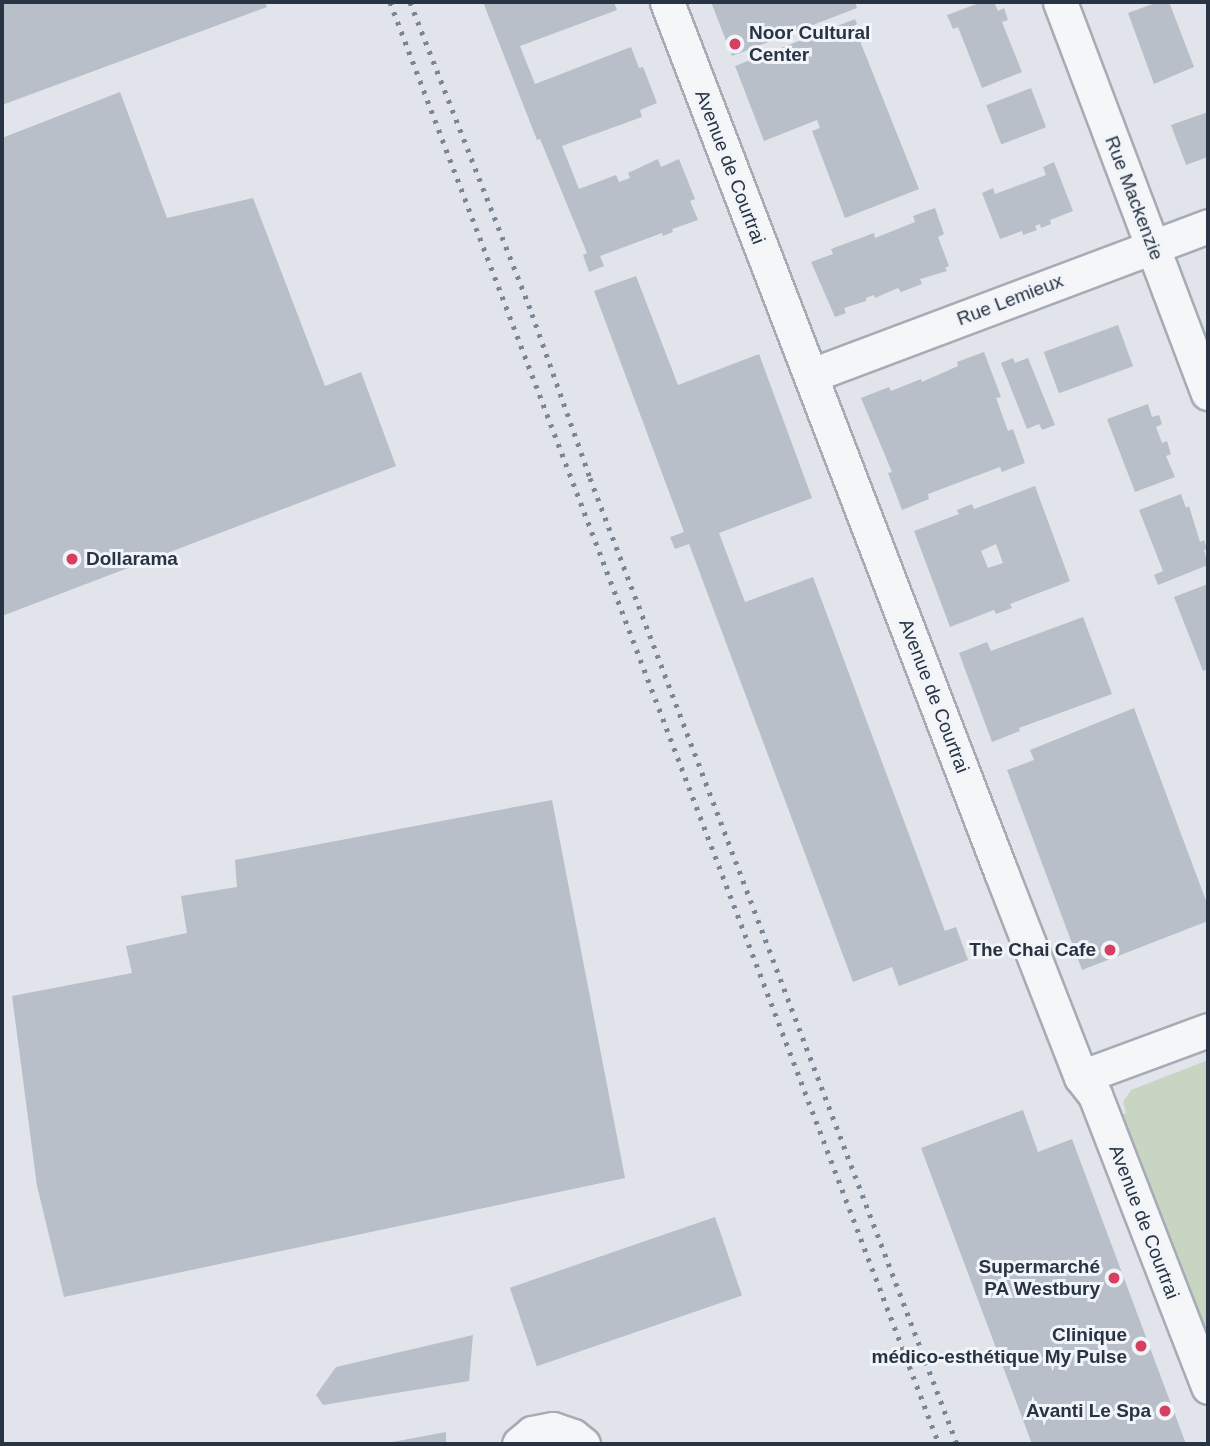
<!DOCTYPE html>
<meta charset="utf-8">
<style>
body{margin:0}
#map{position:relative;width:1210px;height:1446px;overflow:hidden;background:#e1e5eb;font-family:Arial,sans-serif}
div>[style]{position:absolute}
.green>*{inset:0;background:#c8d5c2}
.building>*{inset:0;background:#b8bfc8;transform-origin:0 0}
.roads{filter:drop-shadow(2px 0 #a6acb5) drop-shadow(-2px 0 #a6acb5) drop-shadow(0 2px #a6acb5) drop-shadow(0 -2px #a6acb5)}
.minor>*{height:33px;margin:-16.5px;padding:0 16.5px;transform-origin:16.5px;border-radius:16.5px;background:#f4f6f8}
.rail>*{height:5px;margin-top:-2.5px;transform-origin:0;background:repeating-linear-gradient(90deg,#798695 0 3.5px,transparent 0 10.5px)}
.dots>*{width:19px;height:19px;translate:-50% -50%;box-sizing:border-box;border:4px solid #f1f4f8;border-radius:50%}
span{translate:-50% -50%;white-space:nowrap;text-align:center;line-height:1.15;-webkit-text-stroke:6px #f1f4f8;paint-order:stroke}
.poi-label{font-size:19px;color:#283443;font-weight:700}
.left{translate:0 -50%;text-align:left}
.right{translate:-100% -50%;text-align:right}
.street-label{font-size:19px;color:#283443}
.frame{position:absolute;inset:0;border:4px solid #283443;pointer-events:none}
</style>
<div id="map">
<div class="green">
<div style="clip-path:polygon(1208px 1060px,1208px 1352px,1119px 1116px,1126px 1113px,1123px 1102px,1131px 1090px)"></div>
</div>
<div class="building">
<div style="clip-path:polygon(2px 2px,265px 2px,267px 7px,2px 105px)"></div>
<div style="clip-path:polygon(483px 2px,614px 2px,617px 10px,520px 46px,535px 84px,631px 47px,639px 68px,643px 67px,657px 103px,640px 110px,642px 117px,562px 146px,579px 189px,616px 175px,619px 182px,630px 178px,628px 173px,658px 159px,661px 167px,679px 159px,695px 199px,690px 201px,698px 220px,672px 229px,673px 232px,663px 236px,662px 233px,600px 256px,604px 266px,589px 272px,583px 255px,587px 253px,540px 139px,537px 140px)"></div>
<div style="clip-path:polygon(711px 2px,855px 2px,857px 8px,732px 56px)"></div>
<div style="clip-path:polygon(982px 2px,994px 2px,998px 11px,1004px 8px,1008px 20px,1002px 22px,1022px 72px,982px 88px,958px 27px,953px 29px,947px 15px)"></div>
<div style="clip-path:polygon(1158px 2px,1169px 2px,1194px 67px,1154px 84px,1128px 13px)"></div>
<div style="clip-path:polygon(855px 19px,857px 24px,854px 26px,919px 189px,845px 218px,812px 131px,820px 128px,817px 120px,764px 141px,735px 66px)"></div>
<div style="left:1031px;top:88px;width:42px;height:48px;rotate:69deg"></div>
<div style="clip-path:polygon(120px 92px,167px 218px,253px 198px,325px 386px,361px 372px,396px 466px,2px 616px,2px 138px)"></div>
<div style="clip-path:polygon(1208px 112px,1208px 157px,1186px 165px,1171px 125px)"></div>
<div style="clip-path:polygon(1054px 162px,1073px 211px,1050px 220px,1051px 224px,1041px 228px,1040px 224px,1035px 226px,1037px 230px,1023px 235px,1022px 231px,1000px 239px,982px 193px,993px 188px,995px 194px,1046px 175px,1043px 167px)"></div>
<div style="clip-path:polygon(935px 208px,944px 234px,938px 237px,949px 266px,945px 268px,947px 271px,920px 279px,922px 284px,901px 292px,898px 288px,875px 298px,874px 295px,866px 298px,866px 301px,844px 308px,846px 313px,835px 317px,811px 262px,833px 254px,831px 249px,874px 233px,875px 238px,915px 222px,913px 216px)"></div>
<div style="clip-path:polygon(636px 276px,678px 385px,759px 354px,812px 498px,719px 533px,745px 602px,813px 577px,945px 931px,956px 927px,968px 960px,899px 986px,892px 967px,853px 982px,689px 544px,675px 549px,670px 537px,684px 532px,594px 291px)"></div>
<div style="left:1118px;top:325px;width:44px;height:79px;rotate:70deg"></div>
<div style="clip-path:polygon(984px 352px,1001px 397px,996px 398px,1008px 431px,1013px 429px,1025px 463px,1002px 472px,1000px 467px,928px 494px,929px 499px,902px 510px,888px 473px,892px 472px,861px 398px,889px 387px,891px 391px,921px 379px,922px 382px,958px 366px,957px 362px)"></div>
<div style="clip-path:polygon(1013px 358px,1015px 363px,1028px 358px,1055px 425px,1042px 430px,1039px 424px,1027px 429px,1001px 363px)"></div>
<div style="clip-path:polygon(1148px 404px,1152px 417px,1159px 415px,1162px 424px,1156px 427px,1162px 443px,1167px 441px,1171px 454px,1166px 456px,1175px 477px,1135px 492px,1107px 419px)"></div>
<div style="clip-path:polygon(evenodd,1035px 486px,1070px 581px,1010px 604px,1012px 608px,996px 614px,994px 610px,950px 627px,914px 531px,959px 514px,957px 510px,972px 504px,974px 509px,1035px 486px,996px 544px,1003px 563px,988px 568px,981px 551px,996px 544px)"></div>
<div style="clip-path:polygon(1181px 494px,1186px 508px,1189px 506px,1200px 542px,1204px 540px,1207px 549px,1204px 550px,1208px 565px,1158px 585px,1154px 575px,1163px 571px,1139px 510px)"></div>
<div style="clip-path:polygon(1208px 584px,1208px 669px,1203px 671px,1174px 597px)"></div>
<div style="clip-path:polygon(1083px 617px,1112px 694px,1019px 728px,1020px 731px,992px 742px,959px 653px,987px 642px,991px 651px)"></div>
<div style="clip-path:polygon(1134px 708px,1208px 906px,1208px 921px,1082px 970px,1007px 770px,1034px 760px,1030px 750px)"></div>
<div style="clip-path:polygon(552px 800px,625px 1178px,64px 1297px,37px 1186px,12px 996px,132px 973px,126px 946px,187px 933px,181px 896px,237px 887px,235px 860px)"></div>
<div style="clip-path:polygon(1023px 1110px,1038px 1152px,1072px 1139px,1186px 1444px,1032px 1444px,921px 1148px)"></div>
<div style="left:715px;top:1217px;width:83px;height:217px;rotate:71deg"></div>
<div style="clip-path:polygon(473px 1335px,469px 1381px,323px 1405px,316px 1395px,336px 1367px)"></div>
<div style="clip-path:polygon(446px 1432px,446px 1444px,387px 1444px,387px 1443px)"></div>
</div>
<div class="roads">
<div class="minor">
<div style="left:667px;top:2px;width:932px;rotate:69deg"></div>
<div style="left:1001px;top:872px;width:220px;rotate:68.7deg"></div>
<div style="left:1081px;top:1077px;width:23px;rotate:52deg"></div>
<div style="left:1095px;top:1095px;width:313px;rotate:68.8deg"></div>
<div style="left:1060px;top:2px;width:418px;rotate:69.3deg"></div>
<div style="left:812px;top:375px;width:423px;rotate:-20.6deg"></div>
<div style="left:1081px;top:1077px;width:135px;rotate:-20.3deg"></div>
<div style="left:519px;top:1444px;width:17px;rotate:-40deg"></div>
<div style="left:532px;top:1433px;width:21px;rotate:-11deg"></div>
<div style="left:553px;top:1429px;width:21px;rotate:19deg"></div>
<div style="left:573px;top:1436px;width:13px;rotate:39deg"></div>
</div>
</div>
<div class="rail">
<div style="left:390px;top:2px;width:1543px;rotate:69.16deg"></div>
<div style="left:410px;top:2px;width:335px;rotate:68.6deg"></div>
<div style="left:532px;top:314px;width:174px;rotate:70.5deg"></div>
<div style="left:590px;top:478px;width:1033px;rotate:69.2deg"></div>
</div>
<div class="dots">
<div style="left:735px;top:44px;background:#d73f61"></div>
<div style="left:72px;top:559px;background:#d73f61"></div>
<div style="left:1110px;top:950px;background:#d73f61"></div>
<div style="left:1114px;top:1278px;background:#d73f61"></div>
<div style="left:1141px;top:1346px;background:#d73f61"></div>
<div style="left:1165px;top:1411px;background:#d73f61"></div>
</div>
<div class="poi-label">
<span class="left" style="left:749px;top:44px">Noor Cultural<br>Center</span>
<span class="left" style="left:86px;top:559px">Dollarama</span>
<span class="right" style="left:1096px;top:950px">The Chai Cafe</span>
<span class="right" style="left:1100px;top:1278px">Supermarché<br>PA Westbury</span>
<span class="right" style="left:1127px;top:1346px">Clinique<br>médico-esthétique My Pulse</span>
<span class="right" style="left:1151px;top:1411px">Avanti Le Spa</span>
</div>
<div class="street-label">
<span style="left:730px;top:167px;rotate:69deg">Avenue de Courtrai</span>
<span style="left:1134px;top:198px;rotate:69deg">Rue Mackenzie</span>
<span style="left:1010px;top:300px;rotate:-21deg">Rue Lemieux</span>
<span style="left:934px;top:696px;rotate:69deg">Avenue de Courtrai</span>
<span style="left:1144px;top:1222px;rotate:69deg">Avenue de Courtrai</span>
</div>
<div class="frame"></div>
</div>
